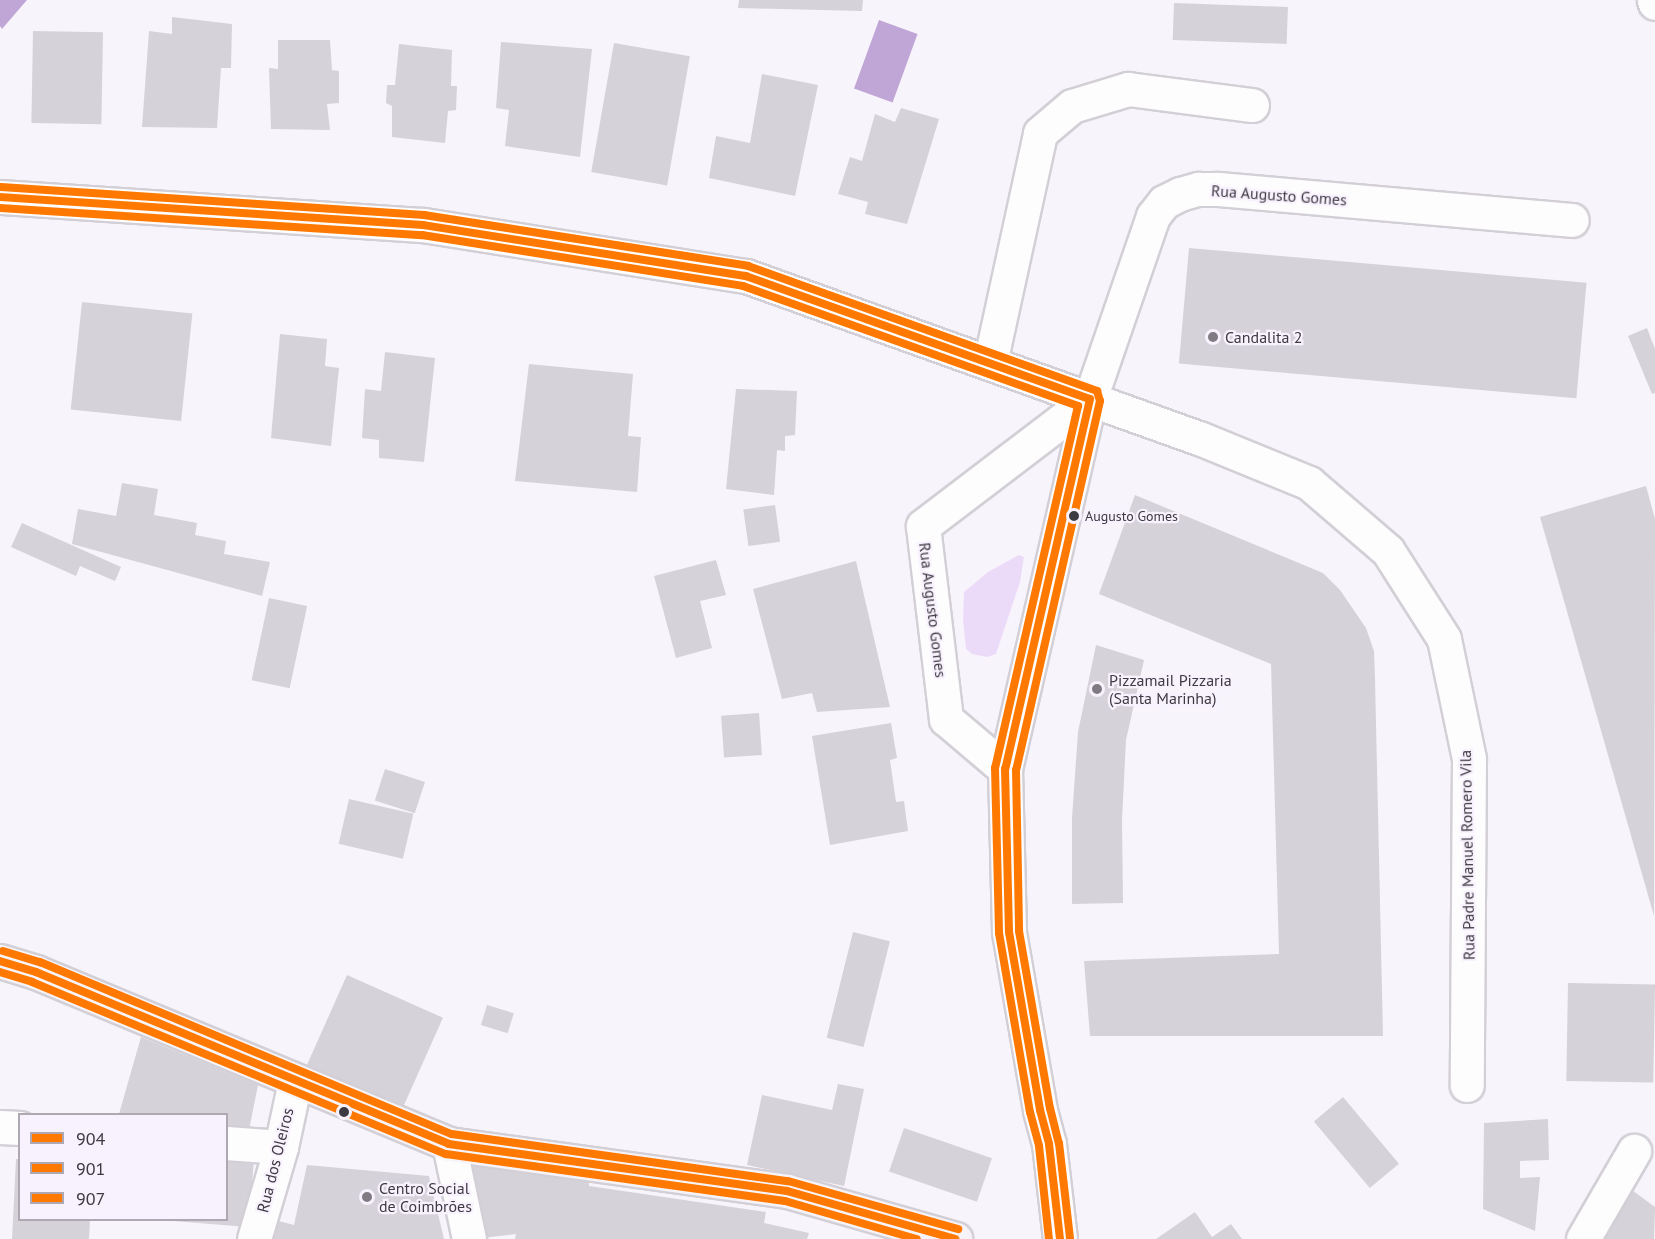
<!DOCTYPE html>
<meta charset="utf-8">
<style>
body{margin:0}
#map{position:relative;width:1655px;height:1239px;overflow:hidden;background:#f8f4fb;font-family:"PT Sans",sans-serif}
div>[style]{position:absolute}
.green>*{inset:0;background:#ebdbf9}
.water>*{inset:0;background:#c0a6d6;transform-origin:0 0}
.building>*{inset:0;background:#d6d2d9;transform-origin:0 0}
.roads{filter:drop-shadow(2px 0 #d3cfd6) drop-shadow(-2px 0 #d3cfd6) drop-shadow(0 2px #d3cfd6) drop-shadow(0 -2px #d3cfd6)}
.minor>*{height:33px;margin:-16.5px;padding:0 16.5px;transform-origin:16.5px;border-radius:16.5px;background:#fefdfe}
.major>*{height:33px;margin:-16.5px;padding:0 16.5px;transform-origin:16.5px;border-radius:16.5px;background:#f7f4f9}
.bus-1>*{height:8px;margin:-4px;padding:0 4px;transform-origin:4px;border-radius:4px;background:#ff7900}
.bus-2>*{height:8px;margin:-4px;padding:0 4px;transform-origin:4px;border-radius:4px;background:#ff7900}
.bus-3>*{height:8px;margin:-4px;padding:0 4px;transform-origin:4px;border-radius:4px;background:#ff7900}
.dots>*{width:16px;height:16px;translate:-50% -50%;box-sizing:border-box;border:3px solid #f8f1fe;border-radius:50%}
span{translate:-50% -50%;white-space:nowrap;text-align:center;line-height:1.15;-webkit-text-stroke:4.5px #f8f1fe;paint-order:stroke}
.bus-label{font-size:14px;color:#3e3a42}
.left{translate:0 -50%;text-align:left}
.street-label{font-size:16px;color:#3e3a42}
.poi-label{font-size:16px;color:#3e3a42}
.legend{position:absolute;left:18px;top:1113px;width:210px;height:108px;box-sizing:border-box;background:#f8f1fe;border:2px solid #aea8b3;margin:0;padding:8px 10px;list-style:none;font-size:18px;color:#3e3a42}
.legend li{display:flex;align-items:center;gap:12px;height:30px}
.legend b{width:30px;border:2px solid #aea8b3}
</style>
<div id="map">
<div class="green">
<div style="clip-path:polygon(1019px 555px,1024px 557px,1020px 582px,996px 654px,987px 657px,972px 654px,966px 649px,963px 620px,964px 592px,988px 572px)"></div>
</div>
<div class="water">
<div style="clip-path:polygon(0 0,27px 0,2px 29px,0 26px)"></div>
<div style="left:879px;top:20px;width:41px;height:73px;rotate:20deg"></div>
</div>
<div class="building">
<div style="clip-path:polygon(739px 0,863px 0,862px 11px,738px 8px)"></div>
<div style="left:1174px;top:3px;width:114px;height:37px;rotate:2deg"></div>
<div style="clip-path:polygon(172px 17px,232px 24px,231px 68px,221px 68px,217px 128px,142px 127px,149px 31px,172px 34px)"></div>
<div style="left:33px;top:31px;width:70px;height:92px;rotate:1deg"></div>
<div style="clip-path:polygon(278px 40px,330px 40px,332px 70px,339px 71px,339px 103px,327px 104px,330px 130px,271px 129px,269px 68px,278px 69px)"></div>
<div style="clip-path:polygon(501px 42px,592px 49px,580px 157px,505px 146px,509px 110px,496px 108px)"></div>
<div style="left:614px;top:43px;width:77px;height:131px;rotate:10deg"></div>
<div style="clip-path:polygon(399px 44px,452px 50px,451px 86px,457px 86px,456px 110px,448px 111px,445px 143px,392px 137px,392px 106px,386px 103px,387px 85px,395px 85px)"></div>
<div style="clip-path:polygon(762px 74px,818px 85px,795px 196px,709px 178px,716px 136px,750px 143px)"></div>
<div style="clip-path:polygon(901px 108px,939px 119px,907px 224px,865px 214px,868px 202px,838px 194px,850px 157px,862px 161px,875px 114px,895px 122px)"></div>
<div style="left:1189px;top:248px;width:399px;height:116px;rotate:5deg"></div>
<div style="left:82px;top:302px;width:111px;height:108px;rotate:6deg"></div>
<div style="clip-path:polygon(1647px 328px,1655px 349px,1655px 393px,1652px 394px,1628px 336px)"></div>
<div style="clip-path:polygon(280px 334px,327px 339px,325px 366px,339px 368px,331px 446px,271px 438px)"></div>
<div style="clip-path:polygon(385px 352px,435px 358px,424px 462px,379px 458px,379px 440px,362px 438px,365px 389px,381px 391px)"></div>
<div style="clip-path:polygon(529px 364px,633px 374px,628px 436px,641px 437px,637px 492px,515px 481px)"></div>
<div style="clip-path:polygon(736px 389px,797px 391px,795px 435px,785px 436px,785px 451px,777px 450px,774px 495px,726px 489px)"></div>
<div style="clip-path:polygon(122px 483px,158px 489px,154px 515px,197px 523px,195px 535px,226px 541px,224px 554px,270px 562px,262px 596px,72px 544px,78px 509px,116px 516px)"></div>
<div style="clip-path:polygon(1646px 486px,1655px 519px,1654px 916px,1540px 517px)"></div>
<div style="clip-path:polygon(1135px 495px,1323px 573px,1340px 590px,1366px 628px,1374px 651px,1375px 678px,1383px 1036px,1090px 1036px,1084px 961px,1279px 954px,1271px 664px,1099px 594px)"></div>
<div style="left:775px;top:505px;width:37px;height:32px;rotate:82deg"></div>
<div style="clip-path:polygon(22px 523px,121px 567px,115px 581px,80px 566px,76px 576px,11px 547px)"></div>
<div style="clip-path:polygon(716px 560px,726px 595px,700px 601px,712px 648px,676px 658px,654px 576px)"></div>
<div style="clip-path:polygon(856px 561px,890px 707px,817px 712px,812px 693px,782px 699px,753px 589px)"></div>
<div style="left:269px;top:598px;width:39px;height:84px;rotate:12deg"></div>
<div style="clip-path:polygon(1096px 645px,1144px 660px,1126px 740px,1122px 820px,1123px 903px,1072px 904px,1072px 818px,1078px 732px)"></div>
<div style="left:759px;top:713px;width:42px;height:38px;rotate:86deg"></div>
<div style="clip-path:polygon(891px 723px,897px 758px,890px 760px,896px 802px,904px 801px,908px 831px,830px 845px,812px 736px)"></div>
<div style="left:385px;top:769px;width:42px;height:33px;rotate:18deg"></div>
<div style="left:349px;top:799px;width:66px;height:46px;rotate:13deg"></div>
<div style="left:853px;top:932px;width:38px;height:109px;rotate:14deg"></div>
<div style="left:347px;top:975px;width:105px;height:101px;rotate:24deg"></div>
<div style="left:1568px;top:983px;width:87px;height:98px;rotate:1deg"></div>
<div style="left:487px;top:1005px;width:28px;height:21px;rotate:17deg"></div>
<div style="clip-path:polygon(141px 1037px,258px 1085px,248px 1135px,226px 1134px,226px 1114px,119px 1114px)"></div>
<div style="clip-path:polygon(838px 1084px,864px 1089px,844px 1186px,747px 1165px,762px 1095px,832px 1110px)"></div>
<div style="left:1343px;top:1097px;width:87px;height:38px;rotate:50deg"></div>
<div style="clip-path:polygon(1548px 1119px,1549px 1160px,1520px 1161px,1520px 1178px,1540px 1177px,1535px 1231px,1483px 1209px,1484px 1123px)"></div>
<div style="left:904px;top:1128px;width:93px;height:46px;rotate:19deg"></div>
<div style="clip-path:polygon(226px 1146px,255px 1149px,248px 1227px,173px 1221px,226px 1220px)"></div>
<div style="clip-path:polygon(473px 1156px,588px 1174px,589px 1186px,766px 1212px,764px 1223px,809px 1233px,807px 1239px,515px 1239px,516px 1234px,482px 1238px,466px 1200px)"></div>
<div style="clip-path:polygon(16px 1159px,20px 1159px,20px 1220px,90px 1220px,89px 1239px,12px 1239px)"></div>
<div style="clip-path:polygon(307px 1165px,429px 1176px,444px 1239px,266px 1239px,271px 1219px,294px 1225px)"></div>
<div style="clip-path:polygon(1625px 1185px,1655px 1207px,1654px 1239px,1591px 1239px)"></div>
<div style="clip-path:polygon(1195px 1212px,1212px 1237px,1231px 1224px,1242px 1239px,1156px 1239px)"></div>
</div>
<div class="roads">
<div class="minor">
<div style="left:1654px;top:0;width:3px;rotate:72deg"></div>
<div style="left:0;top:197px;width:424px;rotate:3.8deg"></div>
<div style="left:423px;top:225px;width:327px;rotate:9deg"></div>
<div style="left:746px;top:276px;width:481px;rotate:19.7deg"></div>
<div style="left:1199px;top:438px;width:119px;rotate:22.2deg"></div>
<div style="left:1309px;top:483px;width:104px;rotate:40.7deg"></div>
<div style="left:1388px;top:551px;width:104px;rotate:57.5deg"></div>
<div style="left:1444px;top:639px;width:123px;rotate:78.2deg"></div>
<div style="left:1469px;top:759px;width:326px;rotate:90.4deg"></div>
<div style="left:990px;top:363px;width:235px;rotate:-77.7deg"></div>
<div style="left:1040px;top:133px;width:42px;rotate:-40.2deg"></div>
<div style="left:1072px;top:106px;width:59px;rotate:-16.9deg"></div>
<div style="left:1128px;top:89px;width:125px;rotate:7.4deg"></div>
<div style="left:1005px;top:769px;width:77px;rotate:-139.7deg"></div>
<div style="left:946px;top:719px;width:194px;rotate:-96.8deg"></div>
<div style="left:923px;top:526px;width:210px;rotate:-37.3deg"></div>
<div style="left:0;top:1127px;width:20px;rotate:3deg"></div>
<div style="left:226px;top:1143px;width:55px;rotate:4.2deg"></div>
<div style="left:449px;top:1144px;width:97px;rotate:78.1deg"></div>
<div style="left:254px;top:1239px;width:96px;rotate:-73.6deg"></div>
<div style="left:281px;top:1147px;width:67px;rotate:-78deg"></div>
<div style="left:1060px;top:1239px;width:96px;rotate:-96.6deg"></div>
<div style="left:1049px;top:1144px;width:35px;rotate:-105deg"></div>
<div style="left:1040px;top:1110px;width:181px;rotate:-99.9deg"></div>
<div style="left:1009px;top:932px;width:163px;rotate:-91.4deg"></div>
<div style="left:1005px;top:769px;width:380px;rotate:-77.1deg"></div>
<div style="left:1090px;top:399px;width:194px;rotate:-71deg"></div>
<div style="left:1153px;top:216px;width:18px;rotate:-52deg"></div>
<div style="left:1164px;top:202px;width:18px;rotate:-27deg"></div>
<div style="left:1180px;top:194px;width:19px;rotate:-16deg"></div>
<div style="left:1198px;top:189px;width:20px"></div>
<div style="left:1218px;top:189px;width:355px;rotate:5deg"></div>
<div style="left:1583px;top:1239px;width:102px;rotate:-59.9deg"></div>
</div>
<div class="major">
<div style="left:0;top:961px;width:38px;rotate:17deg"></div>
<div style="left:36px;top:972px;width:447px;rotate:22.6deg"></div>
<div style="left:449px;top:1144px;width:341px;rotate:7.9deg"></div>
<div style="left:787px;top:1191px;width:175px;rotate:15.9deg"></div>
</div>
</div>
<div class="bus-1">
<div style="left:0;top:197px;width:424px;rotate:3.8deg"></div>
<div style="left:423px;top:225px;width:327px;rotate:9deg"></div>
<div style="left:746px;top:276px;width:365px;rotate:19.7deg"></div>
<div style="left:1090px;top:399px;width:380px;rotate:102.9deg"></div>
<div style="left:1005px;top:769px;width:163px;rotate:88.6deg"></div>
<div style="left:1009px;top:932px;width:181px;rotate:80.1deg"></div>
<div style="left:1040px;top:1110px;width:35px;rotate:75deg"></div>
<div style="left:1049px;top:1144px;width:96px;rotate:83.4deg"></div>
<div style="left:0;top:961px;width:38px;rotate:17deg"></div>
<div style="left:36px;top:972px;width:447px;rotate:22.6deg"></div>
<div style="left:449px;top:1144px;width:341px;rotate:7.9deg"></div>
<div style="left:787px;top:1191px;width:175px;rotate:15.9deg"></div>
</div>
<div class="bus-2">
<div style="left:0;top:208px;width:423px;rotate:3.7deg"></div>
<div style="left:422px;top:235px;width:325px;rotate:9deg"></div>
<div style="left:743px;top:286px;width:356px;rotate:19.7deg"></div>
<div style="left:1078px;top:406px;width:371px;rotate:102.9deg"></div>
<div style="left:995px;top:768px;width:165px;rotate:88.6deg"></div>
<div style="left:999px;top:933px;width:182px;rotate:80.2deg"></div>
<div style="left:1030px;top:1112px;width:35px;rotate:75deg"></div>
<div style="left:1039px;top:1146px;width:94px;rotate:83.9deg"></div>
<div style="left:0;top:972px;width:34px;rotate:17deg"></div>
<div style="left:32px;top:982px;width:448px;rotate:22.6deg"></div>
<div style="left:446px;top:1154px;width:342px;rotate:7.9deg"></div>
<div style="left:785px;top:1201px;width:137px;rotate:16.1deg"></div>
</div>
<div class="bus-3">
<div style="left:1px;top:187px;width:424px;rotate:3.8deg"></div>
<div style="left:424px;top:215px;width:328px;rotate:8.9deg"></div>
<div style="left:748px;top:266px;width:371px;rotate:19.7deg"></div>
<div style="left:1097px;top:391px;width:10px;rotate:73deg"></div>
<div style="left:1100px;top:401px;width:378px;rotate:102.8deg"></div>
<div style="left:1016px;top:770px;width:161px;rotate:88.9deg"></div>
<div style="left:1019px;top:931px;width:180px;rotate:80.1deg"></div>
<div style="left:1050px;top:1108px;width:36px;rotate:76deg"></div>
<div style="left:1059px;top:1143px;width:96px;rotate:83.4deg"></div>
<div style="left:3px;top:951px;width:39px;rotate:17deg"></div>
<div style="left:40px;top:962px;width:446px;rotate:22.7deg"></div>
<div style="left:452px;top:1134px;width:339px;rotate:8deg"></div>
<div style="left:788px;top:1181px;width:177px;rotate:15.8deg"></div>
</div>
<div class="dots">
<div style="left:1213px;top:337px;background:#7f7b83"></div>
<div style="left:1074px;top:516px;background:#3e3a42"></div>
<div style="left:1097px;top:689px;background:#7f7b83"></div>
<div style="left:344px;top:1112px;background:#3e3a42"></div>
<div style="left:367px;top:1197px;background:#7f7b83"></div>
</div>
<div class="bus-label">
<span class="left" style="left:1085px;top:516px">Augusto Gomes</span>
</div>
<div class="street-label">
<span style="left:1279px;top:195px;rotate:4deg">Rua Augusto Gomes</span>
<span style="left:933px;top:610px;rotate:83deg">Rua Augusto Gomes</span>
<span style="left:1467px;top:855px;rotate:-91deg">Rua Padre Manuel Romero Vila</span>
<span style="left:275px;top:1160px;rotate:-76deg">Rua dos Oleiros</span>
</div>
<div class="poi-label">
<span class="left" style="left:1225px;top:337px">Candalita 2</span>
<span class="left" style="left:1109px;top:689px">Pizzamail Pizzaria<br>(Santa Marinha)</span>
<span class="left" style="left:379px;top:1197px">Centro Social<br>de Coimbrões</span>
</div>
<ul class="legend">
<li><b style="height:8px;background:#ff7900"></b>904</li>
<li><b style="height:8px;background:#ff7900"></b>901</li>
<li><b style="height:8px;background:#ff7900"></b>907</li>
</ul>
</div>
